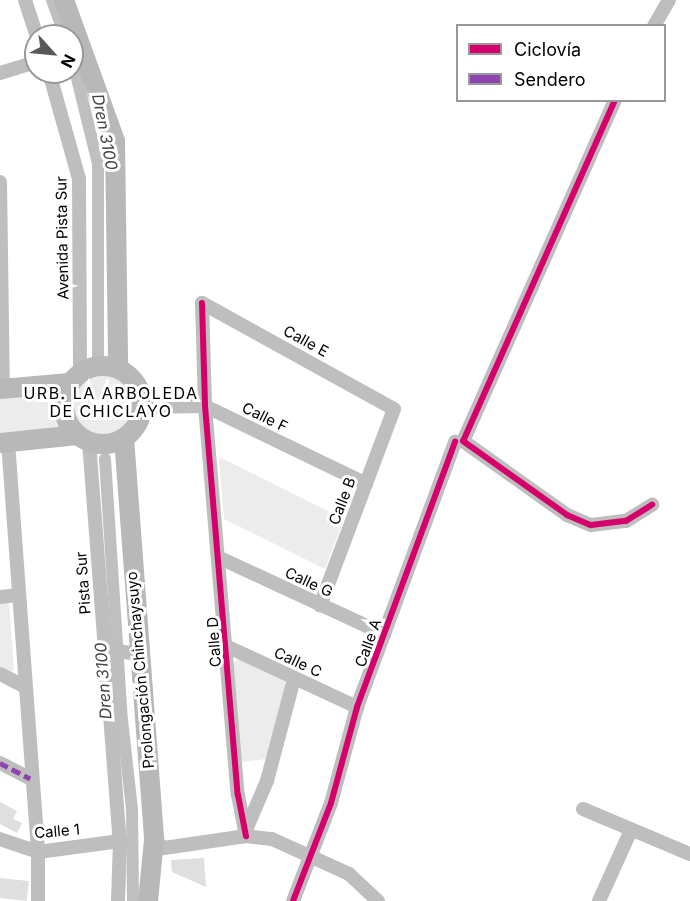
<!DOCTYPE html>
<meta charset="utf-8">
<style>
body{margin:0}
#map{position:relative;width:690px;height:901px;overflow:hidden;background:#fff;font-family:Inter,sans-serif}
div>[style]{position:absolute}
.green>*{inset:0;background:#ececec}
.round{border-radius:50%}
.canal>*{height:12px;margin:-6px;padding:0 6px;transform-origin:6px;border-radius:6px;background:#bfbfbf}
.building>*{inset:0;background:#dfdfdf;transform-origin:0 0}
.street>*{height:14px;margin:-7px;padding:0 7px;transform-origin:7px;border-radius:7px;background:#bebebe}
.secondary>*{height:20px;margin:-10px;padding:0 10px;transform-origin:10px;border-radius:10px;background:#b8b8b8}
.secondary>.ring{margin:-10px;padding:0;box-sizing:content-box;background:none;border:20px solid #b8b8b8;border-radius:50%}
.quiet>*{height:4.5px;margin-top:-2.25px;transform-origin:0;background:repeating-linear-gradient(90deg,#8e44ad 0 9px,transparent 0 13.5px)}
.cycleway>*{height:6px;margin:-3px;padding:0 3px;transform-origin:3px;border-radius:3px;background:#d6006c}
span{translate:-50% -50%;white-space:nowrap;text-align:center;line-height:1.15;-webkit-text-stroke:6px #fff;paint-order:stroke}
.street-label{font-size:15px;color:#000}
.water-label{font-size:16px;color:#444;font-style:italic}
.neighbourhood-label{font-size:16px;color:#000;letter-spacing:1.5px}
.legend{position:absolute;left:456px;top:24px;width:210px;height:78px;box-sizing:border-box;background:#fff;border:2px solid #999;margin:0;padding:8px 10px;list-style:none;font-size:18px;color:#000}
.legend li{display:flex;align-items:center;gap:12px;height:30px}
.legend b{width:30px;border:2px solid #999}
.north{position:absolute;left:24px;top:24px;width:60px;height:60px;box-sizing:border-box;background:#fff;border:2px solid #999;border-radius:50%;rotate:117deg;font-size:16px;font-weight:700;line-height:24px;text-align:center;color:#000}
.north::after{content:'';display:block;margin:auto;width:21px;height:27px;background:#595959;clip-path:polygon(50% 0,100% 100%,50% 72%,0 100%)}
</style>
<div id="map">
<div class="green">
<div class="round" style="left:73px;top:376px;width:62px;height:62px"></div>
<div style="clip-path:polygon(61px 391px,58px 410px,66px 430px,0 435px,0 396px)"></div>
<div style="clip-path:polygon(219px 457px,344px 519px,325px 569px,224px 519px)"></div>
<div style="clip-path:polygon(9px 602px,14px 669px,11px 673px,0 667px,0 603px)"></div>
<div style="clip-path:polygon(240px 658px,284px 679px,286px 685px,266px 759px,240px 762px,231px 664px)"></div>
</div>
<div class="canal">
<div style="left:52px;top:0;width:38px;rotate:70deg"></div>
<div style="left:72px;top:58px;width:109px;rotate:76.2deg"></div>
<div style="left:98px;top:164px;width:193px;rotate:90deg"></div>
<div style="left:105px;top:459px;width:262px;rotate:86.3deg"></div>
<div style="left:122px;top:720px;width:90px;rotate:83.6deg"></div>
<div style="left:132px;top:809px;width:92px;rotate:89.4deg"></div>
</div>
<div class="building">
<div style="clip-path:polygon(0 802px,17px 811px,13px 819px,22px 823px,17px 833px,0 824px)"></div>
<div style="clip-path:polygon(204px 858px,206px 887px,172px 872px,171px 860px)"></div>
<div style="left:0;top:878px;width:29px;height:20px;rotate:6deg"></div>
</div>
<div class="street">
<div style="left:25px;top:0;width:38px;rotate:72deg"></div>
<div style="left:654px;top:26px;width:30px;rotate:-60deg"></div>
<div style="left:49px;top:72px;width:111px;rotate:74.3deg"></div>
<div style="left:79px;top:179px;width:194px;rotate:89.7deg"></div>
<div style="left:0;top:73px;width:38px;rotate:-17deg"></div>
<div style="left:615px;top:100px;width:373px;rotate:114deg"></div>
<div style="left:463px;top:441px;width:128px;rotate:35.4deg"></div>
<div style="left:567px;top:515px;width:26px;rotate:23deg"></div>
<div style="left:591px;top:525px;width:35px;rotate:-7deg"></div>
<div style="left:626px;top:521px;width:31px;rotate:-32deg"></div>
<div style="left:0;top:182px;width:207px;rotate:89.2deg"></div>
<div style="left:202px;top:303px;width:103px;rotate:88.3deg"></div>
<div style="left:205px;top:406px;width:390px;rotate:85.2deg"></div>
<div style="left:238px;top:795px;width:42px;rotate:79deg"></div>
<div style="left:202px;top:303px;width:219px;rotate:28.9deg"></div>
<div style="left:394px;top:409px;width:210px;rotate:110.6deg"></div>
<div style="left:143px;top:407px;width:62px;rotate:-0.9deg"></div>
<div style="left:205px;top:406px;width:179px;rotate:25.8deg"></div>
<div style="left:8px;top:442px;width:411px;rotate:85.8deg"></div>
<div style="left:38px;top:852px;width:49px;rotate:90deg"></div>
<div style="left:89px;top:442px;width:400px;rotate:85.6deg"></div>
<div style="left:120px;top:841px;width:60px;rotate:91.9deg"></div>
<div style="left:220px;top:558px;width:181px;rotate:24.9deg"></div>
<div style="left:0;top:597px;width:18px;rotate:-6deg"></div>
<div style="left:226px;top:646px;width:145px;rotate:25deg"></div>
<div style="left:105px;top:657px;width:13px;rotate:-27deg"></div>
<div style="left:117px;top:651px;width:22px;rotate:8deg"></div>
<div style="left:0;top:674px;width:27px;rotate:27deg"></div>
<div style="left:0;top:763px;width:34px;rotate:27deg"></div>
<div style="left:583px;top:809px;width:116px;rotate:22.8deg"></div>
<div style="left:245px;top:832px;width:56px;rotate:-66.7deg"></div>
<div style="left:267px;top:781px;width:106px;rotate:-75.2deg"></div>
<div style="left:0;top:839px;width:40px;rotate:18.9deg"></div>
<div style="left:38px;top:852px;width:83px;rotate:-7.6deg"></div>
<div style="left:154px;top:840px;width:13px;rotate:39deg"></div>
<div style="left:164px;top:848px;width:83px;rotate:-8.3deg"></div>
<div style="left:246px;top:836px;width:26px;rotate:7deg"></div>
<div style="left:272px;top:839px;width:85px;rotate:24.4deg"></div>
<div style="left:349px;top:874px;width:40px;rotate:43deg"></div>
<div style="left:293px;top:901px;width:105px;rotate:-68.8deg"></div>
<div style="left:331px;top:803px;width:99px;rotate:-74.8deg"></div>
<div style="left:357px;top:707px;width:283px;rotate:-69.7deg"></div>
<div style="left:599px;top:901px;width:78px;rotate:-65.7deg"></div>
</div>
<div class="secondary">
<div style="left:64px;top:0;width:150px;rotate:70.1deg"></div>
<div style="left:115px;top:141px;width:227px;rotate:89.2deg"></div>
<div class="ring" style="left:64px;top:366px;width:58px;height:58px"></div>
<div style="left:0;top:389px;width:70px;rotate:-4.9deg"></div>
<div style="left:124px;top:438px;width:403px;rotate:85.7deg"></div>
<div style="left:154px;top:840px;width:61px;rotate:95.6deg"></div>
<div style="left:0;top:443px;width:78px;rotate:-5.9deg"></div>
</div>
<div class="quiet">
<div style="left:0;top:763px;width:34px;rotate:27deg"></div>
</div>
<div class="cycleway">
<div style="left:615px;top:100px;width:373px;rotate:114deg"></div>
<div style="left:463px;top:441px;width:128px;rotate:35.4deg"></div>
<div style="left:567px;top:515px;width:26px;rotate:23deg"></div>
<div style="left:591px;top:525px;width:35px;rotate:-7deg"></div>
<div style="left:626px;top:521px;width:31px;rotate:-32deg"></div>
<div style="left:202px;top:303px;width:103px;rotate:88.3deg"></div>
<div style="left:205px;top:406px;width:390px;rotate:85.2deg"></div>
<div style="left:238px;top:795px;width:42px;rotate:79deg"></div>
<div style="left:293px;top:901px;width:105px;rotate:-68.8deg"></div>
<div style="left:331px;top:803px;width:99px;rotate:-74.8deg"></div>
<div style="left:357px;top:707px;width:283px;rotate:-69.7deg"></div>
</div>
<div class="street-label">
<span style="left:62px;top:238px;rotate:-91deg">Avenida Pista Sur</span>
<span style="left:306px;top:341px;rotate:29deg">Calle E</span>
<span style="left:265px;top:417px;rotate:26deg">Calle F</span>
<span style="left:342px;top:501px;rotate:-69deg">Calle B</span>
<span style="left:309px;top:582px;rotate:25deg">Calle G</span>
<span style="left:83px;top:583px;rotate:-94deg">Pista Sur</span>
<span style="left:214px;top:642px;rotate:-94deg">Calle D</span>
<span style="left:368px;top:643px;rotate:-70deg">Calle A</span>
<span style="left:298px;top:662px;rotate:25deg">Calle C</span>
<span style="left:140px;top:670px;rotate:-95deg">Prolongación Chinchaysuyo</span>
<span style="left:57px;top:831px;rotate:-5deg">Calle 1</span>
</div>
<div class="water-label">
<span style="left:105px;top:132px;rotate:79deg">Dren 3100</span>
<span style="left:103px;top:681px;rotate:-94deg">Dren 3100</span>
</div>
<div class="neighbourhood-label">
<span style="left:111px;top:402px">URB. LA ARBOLEDA<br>DE CHICLAYO</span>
</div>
<ul class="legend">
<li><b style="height:8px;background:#d6006c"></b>Ciclovía</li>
<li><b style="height:8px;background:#8e44ad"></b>Sendero</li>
</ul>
<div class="north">N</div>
</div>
